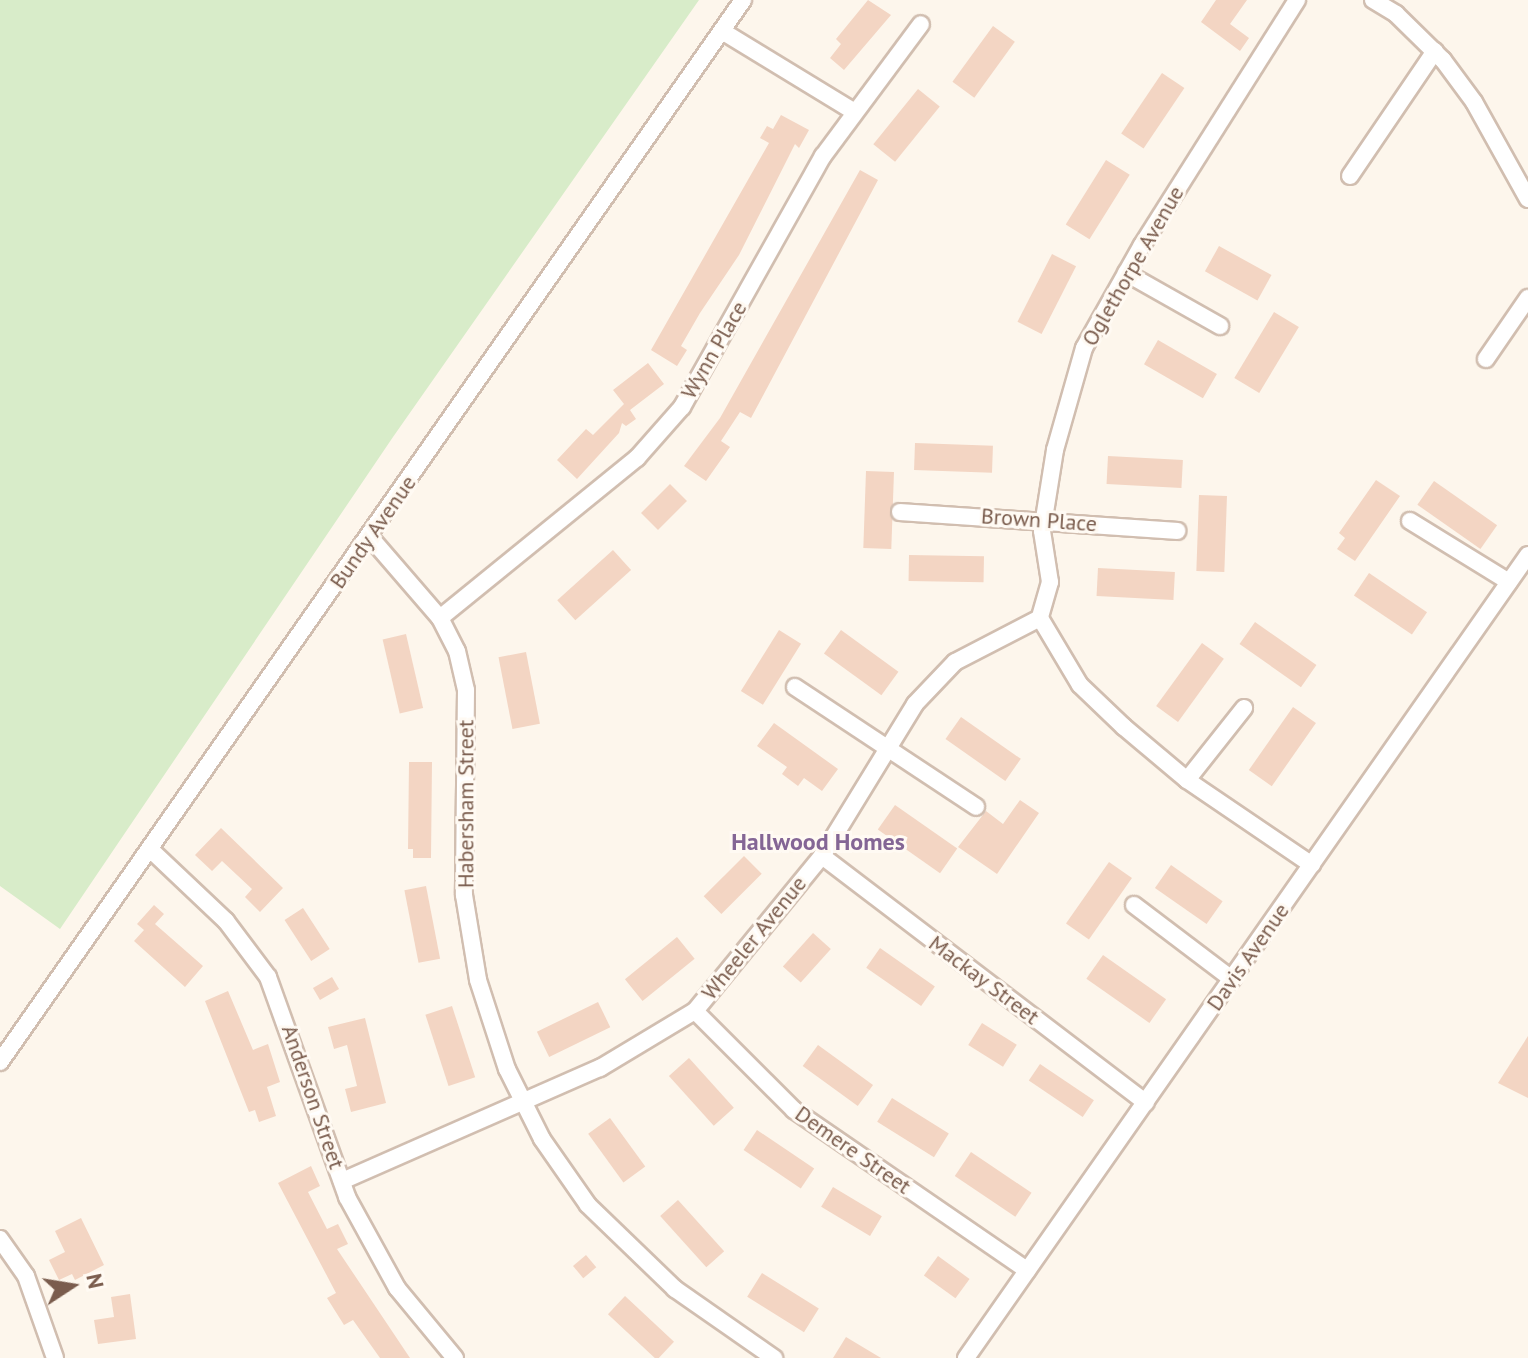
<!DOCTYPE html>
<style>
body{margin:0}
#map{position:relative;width:1528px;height:1358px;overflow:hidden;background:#fdf6ec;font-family:"PT Sans",sans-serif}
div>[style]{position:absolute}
.green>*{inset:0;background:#d8ecc9}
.building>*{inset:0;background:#f3d5c3;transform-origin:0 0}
.roads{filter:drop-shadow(2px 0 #d1beb0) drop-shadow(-2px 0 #d1beb0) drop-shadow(0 2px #d1beb0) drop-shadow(0 -2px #d1beb0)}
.minor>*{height:16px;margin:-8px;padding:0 8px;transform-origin:8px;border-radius:8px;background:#fff}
span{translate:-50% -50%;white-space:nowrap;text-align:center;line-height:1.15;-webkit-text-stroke:6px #fffaf3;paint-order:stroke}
.street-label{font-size:22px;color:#7a5c4d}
.neighbourhood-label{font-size:24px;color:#846695;font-weight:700}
.north{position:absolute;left:32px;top:1246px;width:80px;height:80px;-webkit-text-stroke:6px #fffaf3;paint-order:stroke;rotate:78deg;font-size:22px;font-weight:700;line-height:32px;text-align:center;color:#7a5c4d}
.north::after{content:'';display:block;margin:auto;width:28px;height:36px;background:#7a5c4d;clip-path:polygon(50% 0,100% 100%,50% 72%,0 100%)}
</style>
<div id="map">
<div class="green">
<div style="clip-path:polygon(0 0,699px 0,393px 437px,60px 929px,0 886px)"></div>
</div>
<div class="building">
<div style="clip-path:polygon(868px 0,891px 15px,844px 70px,830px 58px,841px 44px,836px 39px)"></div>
<div style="clip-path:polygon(1216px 0,1247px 0,1230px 24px,1249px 38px,1240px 51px,1201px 22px)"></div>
<div style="left:993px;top:26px;width:27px;height:69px;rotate:36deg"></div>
<div style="left:1162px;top:73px;width:27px;height:73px;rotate:34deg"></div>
<div style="left:918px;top:89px;width:28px;height:71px;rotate:39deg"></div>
<div style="clip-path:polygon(781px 115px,809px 130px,799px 148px,795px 144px,739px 255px,700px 313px,681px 346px,687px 350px,677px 366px,651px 350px,769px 143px,760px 138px,767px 126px,773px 129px)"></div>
<div style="left:1106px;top:160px;width:28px;height:76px;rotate:32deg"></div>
<div style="clip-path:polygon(860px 170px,878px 180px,751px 418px,740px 412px,721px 441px,730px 447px,706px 481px,684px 466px,720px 418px)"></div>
<div style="left:1219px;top:246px;width:60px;height:29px;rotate:29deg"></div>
<div style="left:1052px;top:254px;width:27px;height:76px;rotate:27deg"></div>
<div style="left:1274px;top:312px;width:29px;height:77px;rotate:31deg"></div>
<div style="left:1158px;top:340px;width:68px;height:28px;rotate:30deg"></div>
<div style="clip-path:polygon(648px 363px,664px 384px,630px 410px,636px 419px,626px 426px,622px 423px,619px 433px,577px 479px,557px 460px,586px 429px,593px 435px,624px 404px,613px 390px)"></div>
<div style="left:915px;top:443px;width:78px;height:27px;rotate:2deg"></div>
<div style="left:1108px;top:456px;width:75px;height:28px;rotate:3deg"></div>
<div style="left:866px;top:471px;width:28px;height:77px;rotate:2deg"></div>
<div style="clip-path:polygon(1376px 480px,1400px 496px,1355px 561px,1337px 549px,1345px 538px,1339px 533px)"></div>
<div style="left:1434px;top:481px;width:77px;height:29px;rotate:35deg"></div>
<div style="left:670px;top:484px;width:24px;height:41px;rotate:45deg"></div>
<div style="left:1199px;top:495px;width:28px;height:76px;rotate:2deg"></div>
<div style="left:613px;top:550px;width:27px;height:75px;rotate:48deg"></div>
<div style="left:909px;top:555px;width:75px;height:26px;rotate:1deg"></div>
<div style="left:1098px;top:568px;width:77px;height:28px;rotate:3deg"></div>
<div style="left:1369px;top:573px;width:70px;height:27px;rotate:34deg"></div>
<div style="left:1255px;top:622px;width:75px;height:27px;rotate:35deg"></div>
<div style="left:779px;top:630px;width:26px;height:72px;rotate:32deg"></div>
<div style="left:841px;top:630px;width:71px;height:29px;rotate:36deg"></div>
<div style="left:406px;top:634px;width:76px;height:24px;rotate:77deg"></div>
<div style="left:1202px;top:643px;width:27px;height:78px;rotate:36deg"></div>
<div style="left:526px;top:652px;width:73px;height:28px;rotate:79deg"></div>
<div style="left:1293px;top:707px;width:28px;height:77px;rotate:35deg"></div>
<div style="left:961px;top:717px;width:73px;height:27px;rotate:35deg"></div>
<div style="clip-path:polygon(774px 723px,838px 769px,822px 791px,804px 778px,798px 786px,782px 774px,787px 767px,757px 746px)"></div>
<div style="clip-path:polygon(409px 762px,432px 762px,431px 858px,413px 858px,413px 849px,408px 849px)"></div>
<div style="clip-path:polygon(1020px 800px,1039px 813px,997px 874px,958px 847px,986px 811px,1003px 824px)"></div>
<div style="left:895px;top:805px;width:76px;height:30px;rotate:35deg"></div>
<div style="clip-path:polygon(221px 828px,283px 888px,260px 912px,245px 897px,252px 889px,222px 861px,212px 871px,195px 855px)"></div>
<div style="left:744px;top:856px;width:25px;height:57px;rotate:45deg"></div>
<div style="left:1109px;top:862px;width:28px;height:75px;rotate:35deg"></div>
<div style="left:1171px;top:865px;width:63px;height:28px;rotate:35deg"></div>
<div style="left:426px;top:886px;width:74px;height:22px;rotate:79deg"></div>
<div style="clip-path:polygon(154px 905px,164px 914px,155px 924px,203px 966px,185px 987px,134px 941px,144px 930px,137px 924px)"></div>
<div style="left:303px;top:908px;width:49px;height:22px;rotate:57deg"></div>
<div style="left:813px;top:933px;width:24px;height:45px;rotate:42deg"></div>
<div style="left:677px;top:937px;width:28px;height:67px;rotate:51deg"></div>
<div style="left:880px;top:948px;width:67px;height:24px;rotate:35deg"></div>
<div style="left:1103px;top:955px;width:77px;height:29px;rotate:35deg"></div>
<div style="left:332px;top:977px;width:14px;height:22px;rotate:60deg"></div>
<div style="clip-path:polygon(228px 991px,253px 1050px,268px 1044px,280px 1082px,267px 1087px,276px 1116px,259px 1122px,255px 1110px,249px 1112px,205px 1001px)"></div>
<div style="left:598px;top:1002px;width:28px;height:68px;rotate:64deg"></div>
<div style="left:452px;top:1006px;width:75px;height:28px;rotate:72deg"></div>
<div style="clip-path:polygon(365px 1018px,386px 1103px,351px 1112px,345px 1089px,357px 1086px,347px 1045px,334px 1049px,328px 1027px)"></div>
<div style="left:982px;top:1023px;width:41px;height:26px;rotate:32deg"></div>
<div style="clip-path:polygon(1528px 1036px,1528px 1098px,1498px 1083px)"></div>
<div style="left:818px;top:1045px;width:68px;height:26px;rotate:36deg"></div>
<div style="left:689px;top:1058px;width:67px;height:27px;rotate:48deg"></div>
<div style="left:1040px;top:1064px;width:65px;height:20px;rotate:34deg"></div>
<div style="left:892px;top:1098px;width:67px;height:28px;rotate:32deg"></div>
<div style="left:610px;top:1118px;width:60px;height:27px;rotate:54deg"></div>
<div style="left:757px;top:1130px;width:69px;height:24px;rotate:34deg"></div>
<div style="left:971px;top:1152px;width:73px;height:29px;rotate:34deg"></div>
<div style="clip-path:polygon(311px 1166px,320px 1186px,308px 1192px,327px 1229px,338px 1224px,348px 1244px,337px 1249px,410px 1358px,380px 1358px,353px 1320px,344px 1325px,327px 1298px,336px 1293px,278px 1183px)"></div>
<div style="left:833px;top:1187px;width:57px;height:23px;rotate:31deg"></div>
<div style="left:678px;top:1200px;width:69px;height:24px;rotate:48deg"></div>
<div style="clip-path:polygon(81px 1218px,104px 1265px,75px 1280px,72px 1274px,59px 1280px,49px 1260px,65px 1252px,55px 1231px)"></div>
<div style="left:586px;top:1255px;width:16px;height:17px;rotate:50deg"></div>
<div style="left:938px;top:1256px;width:39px;height:24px;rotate:36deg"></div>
<div style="left:762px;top:1273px;width:67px;height:28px;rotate:32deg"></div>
<div style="clip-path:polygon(130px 1294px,136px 1339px,98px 1344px,94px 1320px,114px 1317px,111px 1297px)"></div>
<div style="left:625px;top:1296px;width:67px;height:25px;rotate:43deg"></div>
<div style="clip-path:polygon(846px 1337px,881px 1358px,833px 1358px)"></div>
</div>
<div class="roads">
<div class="minor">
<div style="left:1297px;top:0;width:290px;rotate:122.3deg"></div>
<div style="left:1142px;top:245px;width:118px;rotate:119.4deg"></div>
<div style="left:1084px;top:348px;width:106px;rotate:105.9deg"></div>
<div style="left:1055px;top:450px;width:82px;rotate:99.1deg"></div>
<div style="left:1042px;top:531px;width:52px;rotate:81.1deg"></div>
<div style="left:1050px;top:582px;width:37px;rotate:106deg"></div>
<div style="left:1040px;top:618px;width:78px;rotate:59.2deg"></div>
<div style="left:1080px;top:685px;width:61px;rotate:43.7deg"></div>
<div style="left:1124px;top:727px;width:82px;rotate:40.1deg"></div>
<div style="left:1187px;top:780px;width:151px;rotate:34.2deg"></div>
<div style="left:1373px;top:0;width:27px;rotate:31deg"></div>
<div style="left:1396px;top:14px;width:66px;rotate:44.4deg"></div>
<div style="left:1443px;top:60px;width:52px;rotate:53.6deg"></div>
<div style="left:1474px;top:102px;width:111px;rotate:60.9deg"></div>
<div style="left:722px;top:31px;width:153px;rotate:31.4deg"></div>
<div style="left:1350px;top:176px;width:151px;rotate:-55.8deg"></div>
<div style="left:1126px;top:273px;width:108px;rotate:29.4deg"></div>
<div style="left:1486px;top:359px;width:74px;rotate:-55.5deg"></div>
<div style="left:900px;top:512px;width:278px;rotate:3.9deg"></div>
<div style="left:1410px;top:521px;width:116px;rotate:31.6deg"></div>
<div style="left:370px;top:537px;width:107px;rotate:49.2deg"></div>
<div style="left:440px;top:618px;width:37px;rotate:63deg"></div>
<div style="left:457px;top:651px;width:40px;rotate:77deg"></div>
<div style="left:466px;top:690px;width:205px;rotate:90.6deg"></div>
<div style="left:464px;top:895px;width:86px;rotate:80.6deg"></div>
<div style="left:478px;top:980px;width:94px;rotate:72deg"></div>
<div style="left:507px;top:1069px;width:78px;rotate:63.4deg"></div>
<div style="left:542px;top:1139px;width:80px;rotate:55.1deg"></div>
<div style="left:588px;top:1205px;width:121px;rotate:44deg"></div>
<div style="left:675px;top:1289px;width:121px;rotate:34.9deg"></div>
<div style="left:440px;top:618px;width:254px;rotate:-39.1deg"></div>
<div style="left:637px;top:458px;width:68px;rotate:-48.6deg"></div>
<div style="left:682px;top:407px;width:288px;rotate:-60.7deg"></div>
<div style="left:823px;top:156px;width:164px;rotate:-53.4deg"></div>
<div style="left:795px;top:687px;width:217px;rotate:33.5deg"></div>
<div style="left:1187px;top:780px;width:92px;rotate:-51.6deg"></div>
<div style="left:152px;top:851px;width:102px;rotate:43.4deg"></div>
<div style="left:226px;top:921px;width:70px;rotate:53.1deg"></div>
<div style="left:268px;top:977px;width:234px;rotate:70.2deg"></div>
<div style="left:347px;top:1197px;width:104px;rotate:61.2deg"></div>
<div style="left:397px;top:1288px;width:91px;rotate:50.4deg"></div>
<div style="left:822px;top:856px;width:407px;rotate:37.3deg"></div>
<div style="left:1134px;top:905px;width:123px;rotate:37.1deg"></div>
<div style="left:695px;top:1011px;width:140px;rotate:45deg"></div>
<div style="left:794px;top:1110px;width:283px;rotate:34.5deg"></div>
<div style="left:0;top:1062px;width:1296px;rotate:-55.02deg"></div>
<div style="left:342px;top:1181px;width:282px;rotate:-23.7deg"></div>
<div style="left:600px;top:1068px;width:111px;rotate:-31deg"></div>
<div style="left:695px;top:1011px;width:200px;rotate:-50.7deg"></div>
<div style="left:822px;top:856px;width:178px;rotate:-58.5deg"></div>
<div style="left:915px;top:704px;width:58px;rotate:-46.4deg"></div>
<div style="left:955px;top:662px;width:96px;rotate:-27.4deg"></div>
<div style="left:0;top:1239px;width:45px;rotate:54.9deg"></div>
<div style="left:26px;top:1276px;width:87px;rotate:70.5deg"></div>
<div style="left:966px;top:1358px;width:980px;rotate:-55.01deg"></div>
</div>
</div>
<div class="street-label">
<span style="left:1133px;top:266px;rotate:-60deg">Oglethorpe Avenue</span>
<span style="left:714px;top:350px;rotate:-60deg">Wynn Place</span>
<span style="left:1039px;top:520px;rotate:4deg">Brown Place</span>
<span style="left:373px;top:532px;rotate:-55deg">Bundy Avenue</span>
<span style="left:466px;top:804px;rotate:-90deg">Habersham Street</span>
<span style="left:754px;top:938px;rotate:-51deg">Wheeler Avenue</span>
<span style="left:1248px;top:957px;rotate:-55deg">Davis Avenue</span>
<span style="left:984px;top:980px;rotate:37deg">Mackay Street</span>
<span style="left:313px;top:1097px;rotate:71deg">Anderson Street</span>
<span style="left:853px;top:1150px;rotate:35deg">Demere Street</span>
</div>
<div class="neighbourhood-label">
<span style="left:818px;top:842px">Hallwood Homes</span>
</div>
<div class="north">N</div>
</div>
